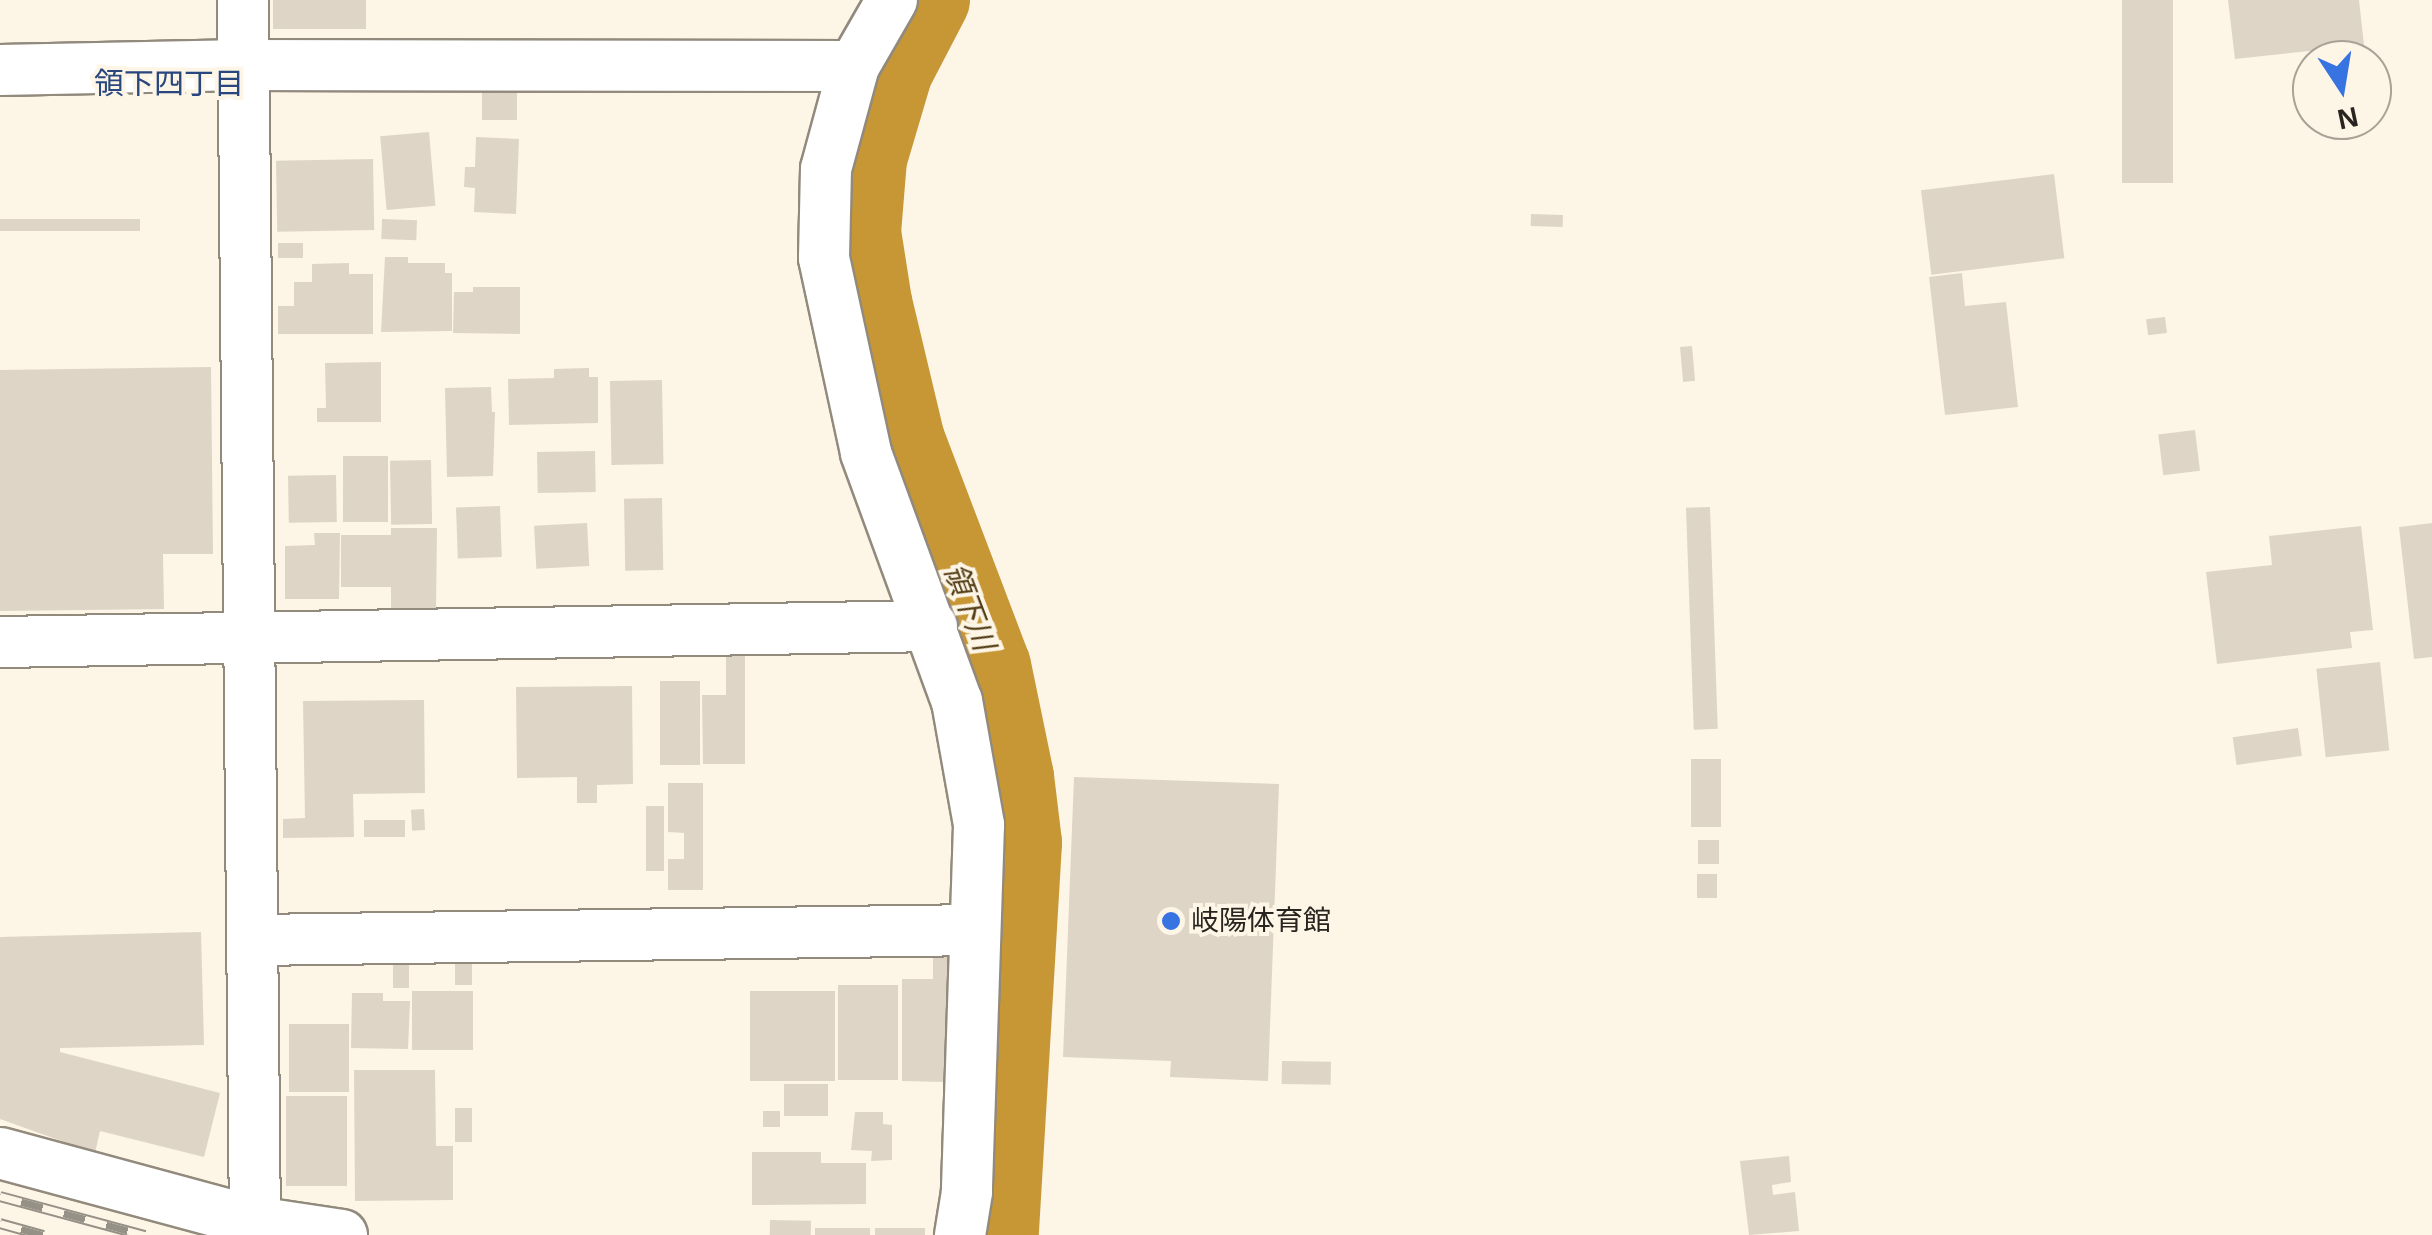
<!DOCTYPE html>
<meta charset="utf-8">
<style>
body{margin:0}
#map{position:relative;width:2432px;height:1235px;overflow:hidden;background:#fdf5e6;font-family:Helvetica,"Noto Sans JP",sans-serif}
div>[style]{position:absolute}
.river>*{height:78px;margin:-39px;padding:0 39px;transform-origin:39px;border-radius:39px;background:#c79735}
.building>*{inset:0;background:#ded5c7;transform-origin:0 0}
.roads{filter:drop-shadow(2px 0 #928a7d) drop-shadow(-2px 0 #928a7d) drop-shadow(0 2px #928a7d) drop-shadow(0 -2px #928a7d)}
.minor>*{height:50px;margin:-25px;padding:0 25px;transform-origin:25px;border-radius:25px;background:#fff}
.rail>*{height:11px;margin-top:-5.5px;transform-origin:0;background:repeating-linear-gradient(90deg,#fdf5e6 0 22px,#969186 0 44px);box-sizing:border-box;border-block:2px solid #969186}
.dots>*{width:28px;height:28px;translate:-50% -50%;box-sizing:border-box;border:5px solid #fdf5e6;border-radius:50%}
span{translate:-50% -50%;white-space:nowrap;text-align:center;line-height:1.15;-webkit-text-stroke:8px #fdf5e6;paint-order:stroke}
.poi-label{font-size:28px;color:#282520}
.left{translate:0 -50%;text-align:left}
.neighbourhood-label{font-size:30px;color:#29477e}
.water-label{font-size:30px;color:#513c14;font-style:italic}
.north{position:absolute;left:2292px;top:40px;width:100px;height:100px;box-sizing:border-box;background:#fdf5e6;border:2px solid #a8a297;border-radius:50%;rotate:168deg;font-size:28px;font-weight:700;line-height:40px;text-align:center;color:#282520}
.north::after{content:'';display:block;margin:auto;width:35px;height:45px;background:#3873e2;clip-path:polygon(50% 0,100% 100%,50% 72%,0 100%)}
</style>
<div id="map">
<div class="river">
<div style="left:931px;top:0;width:80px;rotate:117.5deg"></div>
<div style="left:894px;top:71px;width:92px;rotate:106.5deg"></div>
<div style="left:868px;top:159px;width:73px;rotate:94.7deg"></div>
<div style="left:862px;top:232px;width:71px;rotate:81.1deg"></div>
<div style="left:873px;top:302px;width:142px;rotate:76.6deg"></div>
<div style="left:906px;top:440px;width:242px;rotate:69.2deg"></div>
<div style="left:992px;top:666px;width:113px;rotate:78.3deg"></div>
<div style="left:1015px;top:777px;width:66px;rotate:83.1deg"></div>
<div style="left:1023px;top:843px;width:393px;rotate:93.4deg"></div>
</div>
<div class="building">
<div style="left:273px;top:0;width:93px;height:29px"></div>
<div style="left:2122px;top:0;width:51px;height:183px"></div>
<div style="clip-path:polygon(2228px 0,2359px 0,2364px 45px,2235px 59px)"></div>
<div style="left:482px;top:88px;width:35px;height:32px"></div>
<div style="left:429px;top:132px;width:74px;height:49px;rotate:85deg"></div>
<div style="clip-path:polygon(476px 137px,519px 139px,516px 214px,474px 212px,475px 188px,464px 187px,465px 167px,475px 167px)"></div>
<div style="left:373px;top:159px;width:71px;height:97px;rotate:89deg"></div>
<div style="left:2054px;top:174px;width:85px;height:134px;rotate:83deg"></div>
<div style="left:1531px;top:214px;width:32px;height:12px;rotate:2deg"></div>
<div style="left:140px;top:219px;width:12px;height:140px;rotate:90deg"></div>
<div style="left:382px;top:219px;width:35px;height:20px;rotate:2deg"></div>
<div style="left:278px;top:243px;width:25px;height:15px"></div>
<div style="clip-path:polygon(385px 257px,408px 257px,408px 263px,445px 263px,445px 273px,452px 273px,452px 331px,381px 332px)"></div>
<div style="clip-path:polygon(349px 263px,349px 274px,373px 274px,373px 334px,278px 334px,278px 306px,294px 306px,294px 282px,312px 282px,312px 264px)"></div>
<div style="clip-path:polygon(1962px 273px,1965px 306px,2006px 302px,2018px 407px,1945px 415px,1929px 277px)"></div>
<div style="clip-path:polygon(473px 287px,520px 287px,520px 334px,453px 333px,454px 292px,473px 292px)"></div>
<div style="left:2165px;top:317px;width:16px;height:19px;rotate:83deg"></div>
<div style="left:1692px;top:346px;width:35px;height:12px;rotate:85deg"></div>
<div style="clip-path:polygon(381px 362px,381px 422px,317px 422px,317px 408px,326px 408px,325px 363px)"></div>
<div style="clip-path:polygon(211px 367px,213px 554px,163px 554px,164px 609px,0 611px,0 370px)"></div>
<div style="clip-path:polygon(589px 368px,589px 377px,598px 377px,598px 423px,509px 425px,508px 379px,554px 378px,554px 369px)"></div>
<div style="left:662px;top:380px;width:84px;height:52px;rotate:89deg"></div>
<div style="clip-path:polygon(491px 387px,492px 412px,495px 412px,493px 476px,447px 477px,445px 388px)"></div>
<div style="left:2195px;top:430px;width:41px;height:37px;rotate:83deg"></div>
<div style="left:595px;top:451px;width:41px;height:58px;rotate:89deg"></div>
<div style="left:343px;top:456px;width:45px;height:66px"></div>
<div style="left:431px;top:460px;width:64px;height:41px;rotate:89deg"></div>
<div style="left:336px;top:475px;width:47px;height:48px;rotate:89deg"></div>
<div style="left:662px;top:498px;width:72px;height:38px;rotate:89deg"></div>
<div style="left:500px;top:506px;width:51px;height:44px;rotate:88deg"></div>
<div style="left:1710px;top:507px;width:222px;height:24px;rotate:88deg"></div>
<div style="left:587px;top:523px;width:43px;height:53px;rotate:87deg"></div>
<div style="clip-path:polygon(2432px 523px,2432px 657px,2414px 659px,2399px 527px)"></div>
<div style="clip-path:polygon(2361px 526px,2373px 630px,2350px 632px,2352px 648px,2217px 664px,2206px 572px,2272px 565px,2269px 536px)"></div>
<div style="clip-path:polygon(391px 528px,437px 528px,436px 608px,391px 608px,391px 587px,341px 587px,341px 535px,391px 535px)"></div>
<div style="clip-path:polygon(314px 533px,340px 533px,339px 599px,285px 599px,285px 546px,315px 545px)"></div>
<div style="clip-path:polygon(726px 656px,745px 656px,745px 764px,703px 764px,702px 695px,726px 695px)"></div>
<div style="left:2380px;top:662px;width:89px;height:64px;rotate:84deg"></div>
<div style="left:660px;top:681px;width:40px;height:84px"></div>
<div style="clip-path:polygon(632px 686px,633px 784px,597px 785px,597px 803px,577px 803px,577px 777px,517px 778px,516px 687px)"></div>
<div style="clip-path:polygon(424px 700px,425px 793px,353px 794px,354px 837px,283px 838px,283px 819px,305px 818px,303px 701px)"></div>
<div style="left:2298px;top:728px;width:28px;height:66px;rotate:82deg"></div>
<div style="left:1691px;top:759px;width:30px;height:68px"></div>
<div style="clip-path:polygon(1074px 777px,1279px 784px,1268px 1081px,1170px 1077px,1171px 1061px,1063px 1057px)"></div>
<div style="clip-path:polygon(668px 783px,703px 783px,703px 890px,668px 890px,668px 859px,684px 859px,684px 833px,668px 832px)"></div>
<div style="left:646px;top:806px;width:18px;height:65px"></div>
<div style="left:424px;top:809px;width:21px;height:13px;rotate:87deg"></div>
<div style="left:405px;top:820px;width:17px;height:41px;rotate:90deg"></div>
<div style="left:1698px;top:840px;width:21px;height:24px"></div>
<div style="left:1697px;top:874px;width:20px;height:24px"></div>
<div style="clip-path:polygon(201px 932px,204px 1045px,60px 1048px,60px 1052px,220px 1093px,204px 1157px,100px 1131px,95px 1153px,0 1119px,0 937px)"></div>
<div style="clip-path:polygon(933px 948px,940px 948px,950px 958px,946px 1082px,902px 1081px,902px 979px,933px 979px)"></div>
<div style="left:455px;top:955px;width:17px;height:30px"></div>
<div style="left:409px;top:956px;width:32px;height:16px;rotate:90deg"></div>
<div style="left:838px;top:985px;width:60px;height:95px"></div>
<div style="left:412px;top:991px;width:61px;height:59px"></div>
<div style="left:750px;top:991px;width:85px;height:90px"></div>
<div style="clip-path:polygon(352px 993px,383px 993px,383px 1001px,410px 1001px,408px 1049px,351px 1048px)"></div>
<div style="left:289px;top:1024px;width:60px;height:68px"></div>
<div style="left:1282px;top:1061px;width:49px;height:23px;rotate:1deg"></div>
<div style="clip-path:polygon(354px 1070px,435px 1070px,436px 1146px,453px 1146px,453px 1200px,355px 1201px)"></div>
<div style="left:784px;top:1084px;width:44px;height:32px"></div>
<div style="left:286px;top:1096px;width:61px;height:90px"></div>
<div style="left:455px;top:1108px;width:17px;height:34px"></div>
<div style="left:763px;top:1111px;width:17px;height:16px"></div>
<div style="clip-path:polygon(855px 1112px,883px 1112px,883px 1124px,892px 1125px,892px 1160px,871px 1161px,872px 1151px,851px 1150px)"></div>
<div style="clip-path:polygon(752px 1152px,821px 1152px,821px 1163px,866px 1163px,866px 1204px,752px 1205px)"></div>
<div style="clip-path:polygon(1789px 1156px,1791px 1182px,1772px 1185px,1773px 1195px,1795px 1192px,1799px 1231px,1749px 1235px,1740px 1161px)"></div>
<div style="left:770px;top:1220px;width:41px;height:15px;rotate:1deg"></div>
<div style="left:815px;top:1228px;width:55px;height:7px"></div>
<div style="left:875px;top:1228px;width:50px;height:7px"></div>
</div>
<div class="roads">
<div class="minor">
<div style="left:243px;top:0;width:1222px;rotate:89.44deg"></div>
<div style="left:892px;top:0;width:76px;rotate:119.9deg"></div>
<div style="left:854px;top:66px;width:107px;rotate:105.2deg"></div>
<div style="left:826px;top:169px;width:89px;rotate:91.3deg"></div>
<div style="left:824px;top:258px;width:199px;rotate:77.8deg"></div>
<div style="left:866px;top:453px;width:264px;rotate:69.9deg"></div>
<div style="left:957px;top:701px;width:126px;rotate:79.9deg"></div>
<div style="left:979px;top:825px;width:367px;rotate:91.9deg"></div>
<div style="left:967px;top:1192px;width:44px;rotate:99.2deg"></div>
<div style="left:0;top:70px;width:244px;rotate:-1.2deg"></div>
<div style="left:244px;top:65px;width:610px;rotate:0.09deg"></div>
<div style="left:0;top:642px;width:932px;rotate:-0.98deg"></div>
<div style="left:254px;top:940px;width:721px;rotate:-0.79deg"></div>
<div style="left:0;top:1153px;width:264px;rotate:15.1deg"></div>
<div style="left:255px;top:1222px;width:88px;rotate:8.5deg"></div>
</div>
</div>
<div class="rail">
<div style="left:0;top:1196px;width:150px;rotate:15.1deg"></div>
<div style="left:0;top:1223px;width:45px;rotate:15.6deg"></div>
</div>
<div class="dots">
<div style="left:1171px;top:921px;background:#3873e2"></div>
</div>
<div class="poi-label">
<span class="left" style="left:1191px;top:921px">岐陽体育館</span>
</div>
<div class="neighbourhood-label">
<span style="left:169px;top:84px">領下四丁目</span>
</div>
<div class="water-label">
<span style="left:969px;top:607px;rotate:69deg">領下川</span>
</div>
<div class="north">N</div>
</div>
